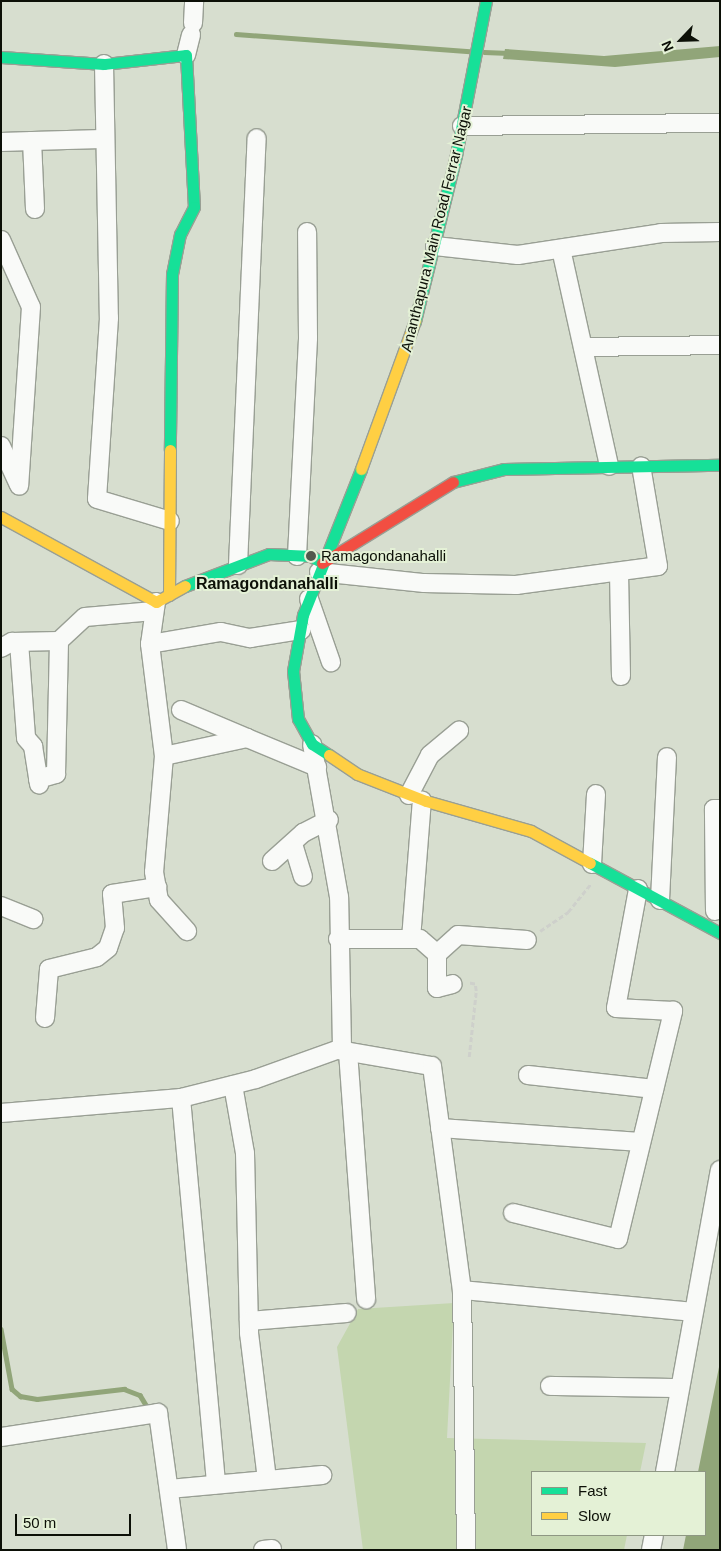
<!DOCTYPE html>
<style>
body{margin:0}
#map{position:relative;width:721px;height:1551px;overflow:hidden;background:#d7decf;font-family:Arial,sans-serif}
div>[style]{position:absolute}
.green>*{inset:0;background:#c4d6af}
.water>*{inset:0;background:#91a579}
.stream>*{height:4.5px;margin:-2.25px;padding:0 2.25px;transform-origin:2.25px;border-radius:2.25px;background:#91a579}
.path>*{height:2.5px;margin-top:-1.25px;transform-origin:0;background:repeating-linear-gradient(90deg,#ced0cb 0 5px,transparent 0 7.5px)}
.roads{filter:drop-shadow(1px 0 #999f94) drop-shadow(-1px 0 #999f94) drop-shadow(0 1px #999f94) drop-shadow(0 -1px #999f94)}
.street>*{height:18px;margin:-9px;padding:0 9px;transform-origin:9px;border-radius:9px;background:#f9faf8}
.fast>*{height:11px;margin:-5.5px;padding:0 5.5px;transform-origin:5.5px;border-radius:5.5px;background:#16e098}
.slow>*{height:11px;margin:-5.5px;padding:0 5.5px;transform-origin:5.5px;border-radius:5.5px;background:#ffcf43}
.jam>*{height:11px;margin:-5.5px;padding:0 5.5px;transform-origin:5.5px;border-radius:5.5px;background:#f24e42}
.dots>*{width:14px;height:14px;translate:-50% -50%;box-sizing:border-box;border:2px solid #e4f1d6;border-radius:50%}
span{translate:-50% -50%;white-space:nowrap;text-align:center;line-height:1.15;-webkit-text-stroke:4px #e4f1d6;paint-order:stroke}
.street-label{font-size:15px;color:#0c1007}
.poi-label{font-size:15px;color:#0c1007}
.left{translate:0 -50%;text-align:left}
.neighbourhood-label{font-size:16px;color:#0c1007;font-weight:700}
.frame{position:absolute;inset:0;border:2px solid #0c1007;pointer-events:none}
.legend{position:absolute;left:531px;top:1471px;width:175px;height:65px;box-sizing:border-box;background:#e4f1d6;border:1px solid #8e9783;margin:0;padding:6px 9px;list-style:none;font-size:15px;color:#0c1007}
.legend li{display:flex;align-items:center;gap:10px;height:25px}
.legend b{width:25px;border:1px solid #8e9783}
.north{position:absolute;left:656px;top:15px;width:50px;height:50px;-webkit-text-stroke:4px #e4f1d6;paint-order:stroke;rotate:246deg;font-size:14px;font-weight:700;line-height:20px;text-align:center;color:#0c1007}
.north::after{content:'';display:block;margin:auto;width:18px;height:22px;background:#0c1007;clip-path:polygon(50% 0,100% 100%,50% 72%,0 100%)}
.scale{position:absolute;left:15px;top:1514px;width:116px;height:22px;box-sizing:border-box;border:2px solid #0c1007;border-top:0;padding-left:6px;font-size:15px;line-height:18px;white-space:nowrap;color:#0c1007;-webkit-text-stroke:4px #e4f1d6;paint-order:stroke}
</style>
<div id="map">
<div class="green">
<div style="clip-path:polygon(454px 1303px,447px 1438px,646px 1443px,640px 1472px,532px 1472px,532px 1535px,627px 1535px,624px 1550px,363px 1550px,337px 1347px,358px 1309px)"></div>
</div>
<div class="water">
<div style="clip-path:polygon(720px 46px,720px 57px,615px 67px,503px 59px,505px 49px,604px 56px)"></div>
<div style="clip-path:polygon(720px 1362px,720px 1550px,683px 1550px,686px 1535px,705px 1535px,705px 1472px,698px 1472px)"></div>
</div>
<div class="stream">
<div style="left:236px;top:34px;width:234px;rotate:4.2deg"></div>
<div style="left:484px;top:52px;width:25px;rotate:2deg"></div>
<div style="left:1px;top:1329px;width:61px;rotate:79.6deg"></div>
<div style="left:12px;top:1389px;width:11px;rotate:41deg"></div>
<div style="left:20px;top:1396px;width:17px;rotate:10deg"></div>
<div style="left:37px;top:1399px;width:88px;rotate:-6.6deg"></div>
<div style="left:124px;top:1389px;width:17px;rotate:21deg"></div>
<div style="left:140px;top:1395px;width:17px;rotate:59deg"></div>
</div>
<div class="path">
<div style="left:540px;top:931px;width:34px;rotate:-34deg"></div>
<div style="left:568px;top:912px;width:36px;rotate:-51deg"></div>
<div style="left:469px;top:1057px;width:66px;rotate:-83.9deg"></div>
<div style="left:476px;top:991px;width:7px;rotate:-98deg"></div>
<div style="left:475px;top:984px;width:6px;rotate:-171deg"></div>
</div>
<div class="roads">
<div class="street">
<div style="left:193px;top:23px;width:22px;rotate:-87deg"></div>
<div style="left:186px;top:55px;width:21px;rotate:-76deg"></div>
<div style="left:104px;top:64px;width:254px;rotate:88.9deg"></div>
<div style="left:109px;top:318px;width:181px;rotate:93.8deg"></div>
<div style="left:97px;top:499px;width:76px;rotate:16.8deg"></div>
<div style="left:462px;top:126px;width:258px;rotate:-0.7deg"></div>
<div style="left:1px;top:142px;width:31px;rotate:-2deg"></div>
<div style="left:35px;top:209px;width:68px;rotate:-92.5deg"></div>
<div style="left:32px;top:141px;width:70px;rotate:-1.6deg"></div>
<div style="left:1px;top:240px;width:73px;rotate:65.9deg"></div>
<div style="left:31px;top:307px;width:179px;rotate:93.8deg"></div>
<div style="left:435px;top:246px;width:83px;rotate:6.2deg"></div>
<div style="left:518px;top:255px;width:145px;rotate:-8.7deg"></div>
<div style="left:661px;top:233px;width:59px;rotate:-1deg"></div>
<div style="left:561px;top:249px;width:222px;rotate:77.5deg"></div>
<div style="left:583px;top:347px;width:137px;rotate:-0.8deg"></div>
<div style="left:1px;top:446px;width:41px;rotate:65.3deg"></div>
<div style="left:297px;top:556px;width:218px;rotate:-87.1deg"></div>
<div style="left:308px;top:338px;width:106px;rotate:-90.5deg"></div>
<div style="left:238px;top:565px;width:427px;rotate:-87.5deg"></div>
<div style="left:319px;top:572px;width:106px;rotate:6deg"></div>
<div style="left:424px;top:583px;width:92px;rotate:1.2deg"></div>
<div style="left:516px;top:585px;width:143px;rotate:-7.6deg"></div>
<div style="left:658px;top:566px;width:101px;rotate:-99.6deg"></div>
<div style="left:619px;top:572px;width:104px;rotate:88.9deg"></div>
<div style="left:309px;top:599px;width:67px;rotate:70.8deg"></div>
<div style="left:156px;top:602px;width:42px;rotate:98.1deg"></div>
<div style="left:150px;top:644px;width:72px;rotate:-9.6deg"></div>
<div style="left:221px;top:632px;width:30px;rotate:12deg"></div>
<div style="left:250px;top:638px;width:52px;rotate:-8.9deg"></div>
<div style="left:19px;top:642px;width:96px;rotate:85.8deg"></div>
<div style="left:26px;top:738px;width:11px;rotate:49deg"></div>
<div style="left:33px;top:746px;width:39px;rotate:81deg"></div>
<div style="left:150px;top:644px;width:113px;rotate:82.9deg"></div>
<div style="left:164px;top:756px;width:85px;rotate:-12.2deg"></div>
<div style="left:247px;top:738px;width:76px;rotate:22.5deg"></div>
<div style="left:1px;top:648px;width:13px;rotate:-29deg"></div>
<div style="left:12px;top:642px;width:47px;rotate:-1.2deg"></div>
<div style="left:59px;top:641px;width:35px;rotate:-43deg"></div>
<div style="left:85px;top:617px;width:69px;rotate:-5deg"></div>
<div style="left:181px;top:710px;width:72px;rotate:23deg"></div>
<div style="left:164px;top:756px;width:116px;rotate:94.9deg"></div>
<div style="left:154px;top:872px;width:28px;rotate:80deg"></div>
<div style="left:159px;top:900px;width:42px;rotate:47.9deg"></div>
<div style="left:38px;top:779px;width:19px;rotate:-16deg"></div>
<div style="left:56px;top:774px;width:133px;rotate:-88.7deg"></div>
<div style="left:409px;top:795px;width:45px;rotate:-62.3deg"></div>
<div style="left:430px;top:755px;width:38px;rotate:-40deg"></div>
<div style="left:293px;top:844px;width:34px;rotate:73deg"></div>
<div style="left:272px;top:861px;width:42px;rotate:-42.1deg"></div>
<div style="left:303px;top:833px;width:29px;rotate:-27deg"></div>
<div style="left:592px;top:864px;width:70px;rotate:-86.7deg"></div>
<div style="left:660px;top:900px;width:143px;rotate:-87.2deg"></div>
<div style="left:1px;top:906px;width:35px;rotate:22deg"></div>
<div style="left:715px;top:911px;width:102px;rotate:-90.6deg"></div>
<div style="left:714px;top:809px;width:6px"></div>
<div style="left:338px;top:939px;width:82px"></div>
<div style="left:420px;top:939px;width:23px;rotate:41deg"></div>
<div style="left:437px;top:954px;width:28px;rotate:-42deg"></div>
<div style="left:458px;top:935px;width:69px;rotate:4.1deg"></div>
<div style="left:411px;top:939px;width:139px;rotate:-85.5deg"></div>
<div style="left:437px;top:954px;width:34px;rotate:90deg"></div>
<div style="left:437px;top:988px;width:16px;rotate:-14deg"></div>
<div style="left:45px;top:1018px;width:49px;rotate:-85.3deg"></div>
<div style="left:49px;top:969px;width:49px;rotate:-14deg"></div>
<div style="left:97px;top:957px;width:14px;rotate:-39deg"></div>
<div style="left:108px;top:948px;width:21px;rotate:-71deg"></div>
<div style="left:115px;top:928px;width:34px;rotate:-95deg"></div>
<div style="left:112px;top:894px;width:46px;rotate:-8.8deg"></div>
<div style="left:338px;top:1050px;width:95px;rotate:9.7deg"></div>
<div style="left:432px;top:1066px;width:226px;rotate:82.4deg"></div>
<div style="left:462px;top:1290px;width:232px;rotate:5.4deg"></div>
<div style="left:348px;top:1052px;width:248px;rotate:85.8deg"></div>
<div style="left:528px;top:1075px;width:127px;rotate:6.3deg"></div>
<div style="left:233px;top:1085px;width:69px;rotate:80deg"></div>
<div style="left:245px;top:1153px;width:180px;rotate:88.7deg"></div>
<div style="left:249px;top:1333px;width:148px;rotate:83deg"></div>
<div style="left:181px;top:1098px;width:388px;rotate:84.8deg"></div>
<div style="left:1px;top:1113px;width:181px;rotate:-4.8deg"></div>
<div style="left:181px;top:1098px;width:77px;rotate:-14.2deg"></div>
<div style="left:256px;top:1079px;width:91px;rotate:-19.8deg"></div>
<div style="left:342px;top:1048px;width:151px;rotate:-91.1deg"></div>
<div style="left:339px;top:897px;width:155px;rotate:-100deg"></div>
<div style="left:440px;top:1128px;width:201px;rotate:4deg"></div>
<div style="left:513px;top:1213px;width:108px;rotate:13.9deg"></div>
<div style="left:618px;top:1239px;width:235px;rotate:-76.4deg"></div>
<div style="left:673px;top:1011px;width:57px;rotate:-177deg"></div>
<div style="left:616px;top:1008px;width:121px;rotate:-79.5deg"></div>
<div style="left:462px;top:1290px;width:260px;rotate:89.1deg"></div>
<div style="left:249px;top:1321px;width:98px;rotate:-4.7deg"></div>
<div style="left:550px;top:1386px;width:129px;rotate:0.9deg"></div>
<div style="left:1px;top:1437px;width:159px;rotate:-8.7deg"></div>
<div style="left:158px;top:1413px;width:138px;rotate:82.1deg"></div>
<div style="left:665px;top:1472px;width:307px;rotate:-79.7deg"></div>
<div style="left:169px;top:1489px;width:154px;rotate:-5.2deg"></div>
<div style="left:263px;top:1550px;width:9px;rotate:-6deg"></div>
<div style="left:651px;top:1550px;width:15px;rotate:-79deg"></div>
</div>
<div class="fast">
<div style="left:1px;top:57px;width:103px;rotate:3.9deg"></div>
<div style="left:104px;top:64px;width:82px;rotate:-6.3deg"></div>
<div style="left:186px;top:55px;width:152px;rotate:87deg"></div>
<div style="left:194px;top:207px;width:30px;rotate:117deg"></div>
<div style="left:180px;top:234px;width:41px;rotate:101.3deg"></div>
<div style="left:172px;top:274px;width:176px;rotate:90.7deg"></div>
<div style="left:415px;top:321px;width:171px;rotate:-76.1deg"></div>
<div style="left:456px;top:155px;width:157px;rotate:-79deg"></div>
<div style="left:453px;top:482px;width:53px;rotate:-14.3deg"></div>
<div style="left:504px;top:469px;width:216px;rotate:-1.1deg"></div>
<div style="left:185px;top:586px;width:90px;rotate:-20.9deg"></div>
<div style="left:269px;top:554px;width:42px;rotate:2.7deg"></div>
<div style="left:311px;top:556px;width:13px;rotate:32deg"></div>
<div style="left:329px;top:755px;width:20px;rotate:-147deg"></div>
<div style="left:312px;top:744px;width:29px;rotate:-119deg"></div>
<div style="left:298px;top:719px;width:48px;rotate:-95.9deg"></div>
<div style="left:293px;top:671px;width:57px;rotate:-79.9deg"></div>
<div style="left:303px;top:615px;width:157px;rotate:-68.3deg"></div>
<div style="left:590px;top:863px;width:148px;rotate:28.3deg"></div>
</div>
<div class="slow">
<div style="left:361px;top:469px;width:158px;rotate:-70deg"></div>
<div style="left:1px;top:517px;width:177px;rotate:28.7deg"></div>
<div style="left:156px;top:602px;width:33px;rotate:-29deg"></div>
<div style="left:169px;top:595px;width:145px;rotate:-89.6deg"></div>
<div style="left:329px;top:755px;width:34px;rotate:34deg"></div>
<div style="left:357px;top:774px;width:74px;rotate:21.4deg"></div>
<div style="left:426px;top:801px;width:109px;rotate:15.9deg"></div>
<div style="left:531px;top:831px;width:67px;rotate:28.5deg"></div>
</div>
<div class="jam">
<div style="left:322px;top:563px;width:154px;rotate:-31.7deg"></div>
</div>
</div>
<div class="dots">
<div style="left:311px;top:556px;background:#53584d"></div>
</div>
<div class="street-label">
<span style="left:436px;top:229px;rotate:-76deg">Ananthapura Main Road Ferrar Nagar</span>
</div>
<div class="poi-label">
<span class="left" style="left:321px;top:556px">Ramagondanahalli</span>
</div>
<div class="neighbourhood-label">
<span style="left:267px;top:584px">Ramagondanahalli</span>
</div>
<div class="frame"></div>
<ul class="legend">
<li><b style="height:6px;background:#16e098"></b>Fast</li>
<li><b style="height:6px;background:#ffcf43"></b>Slow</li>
</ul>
<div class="north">N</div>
<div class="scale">50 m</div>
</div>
